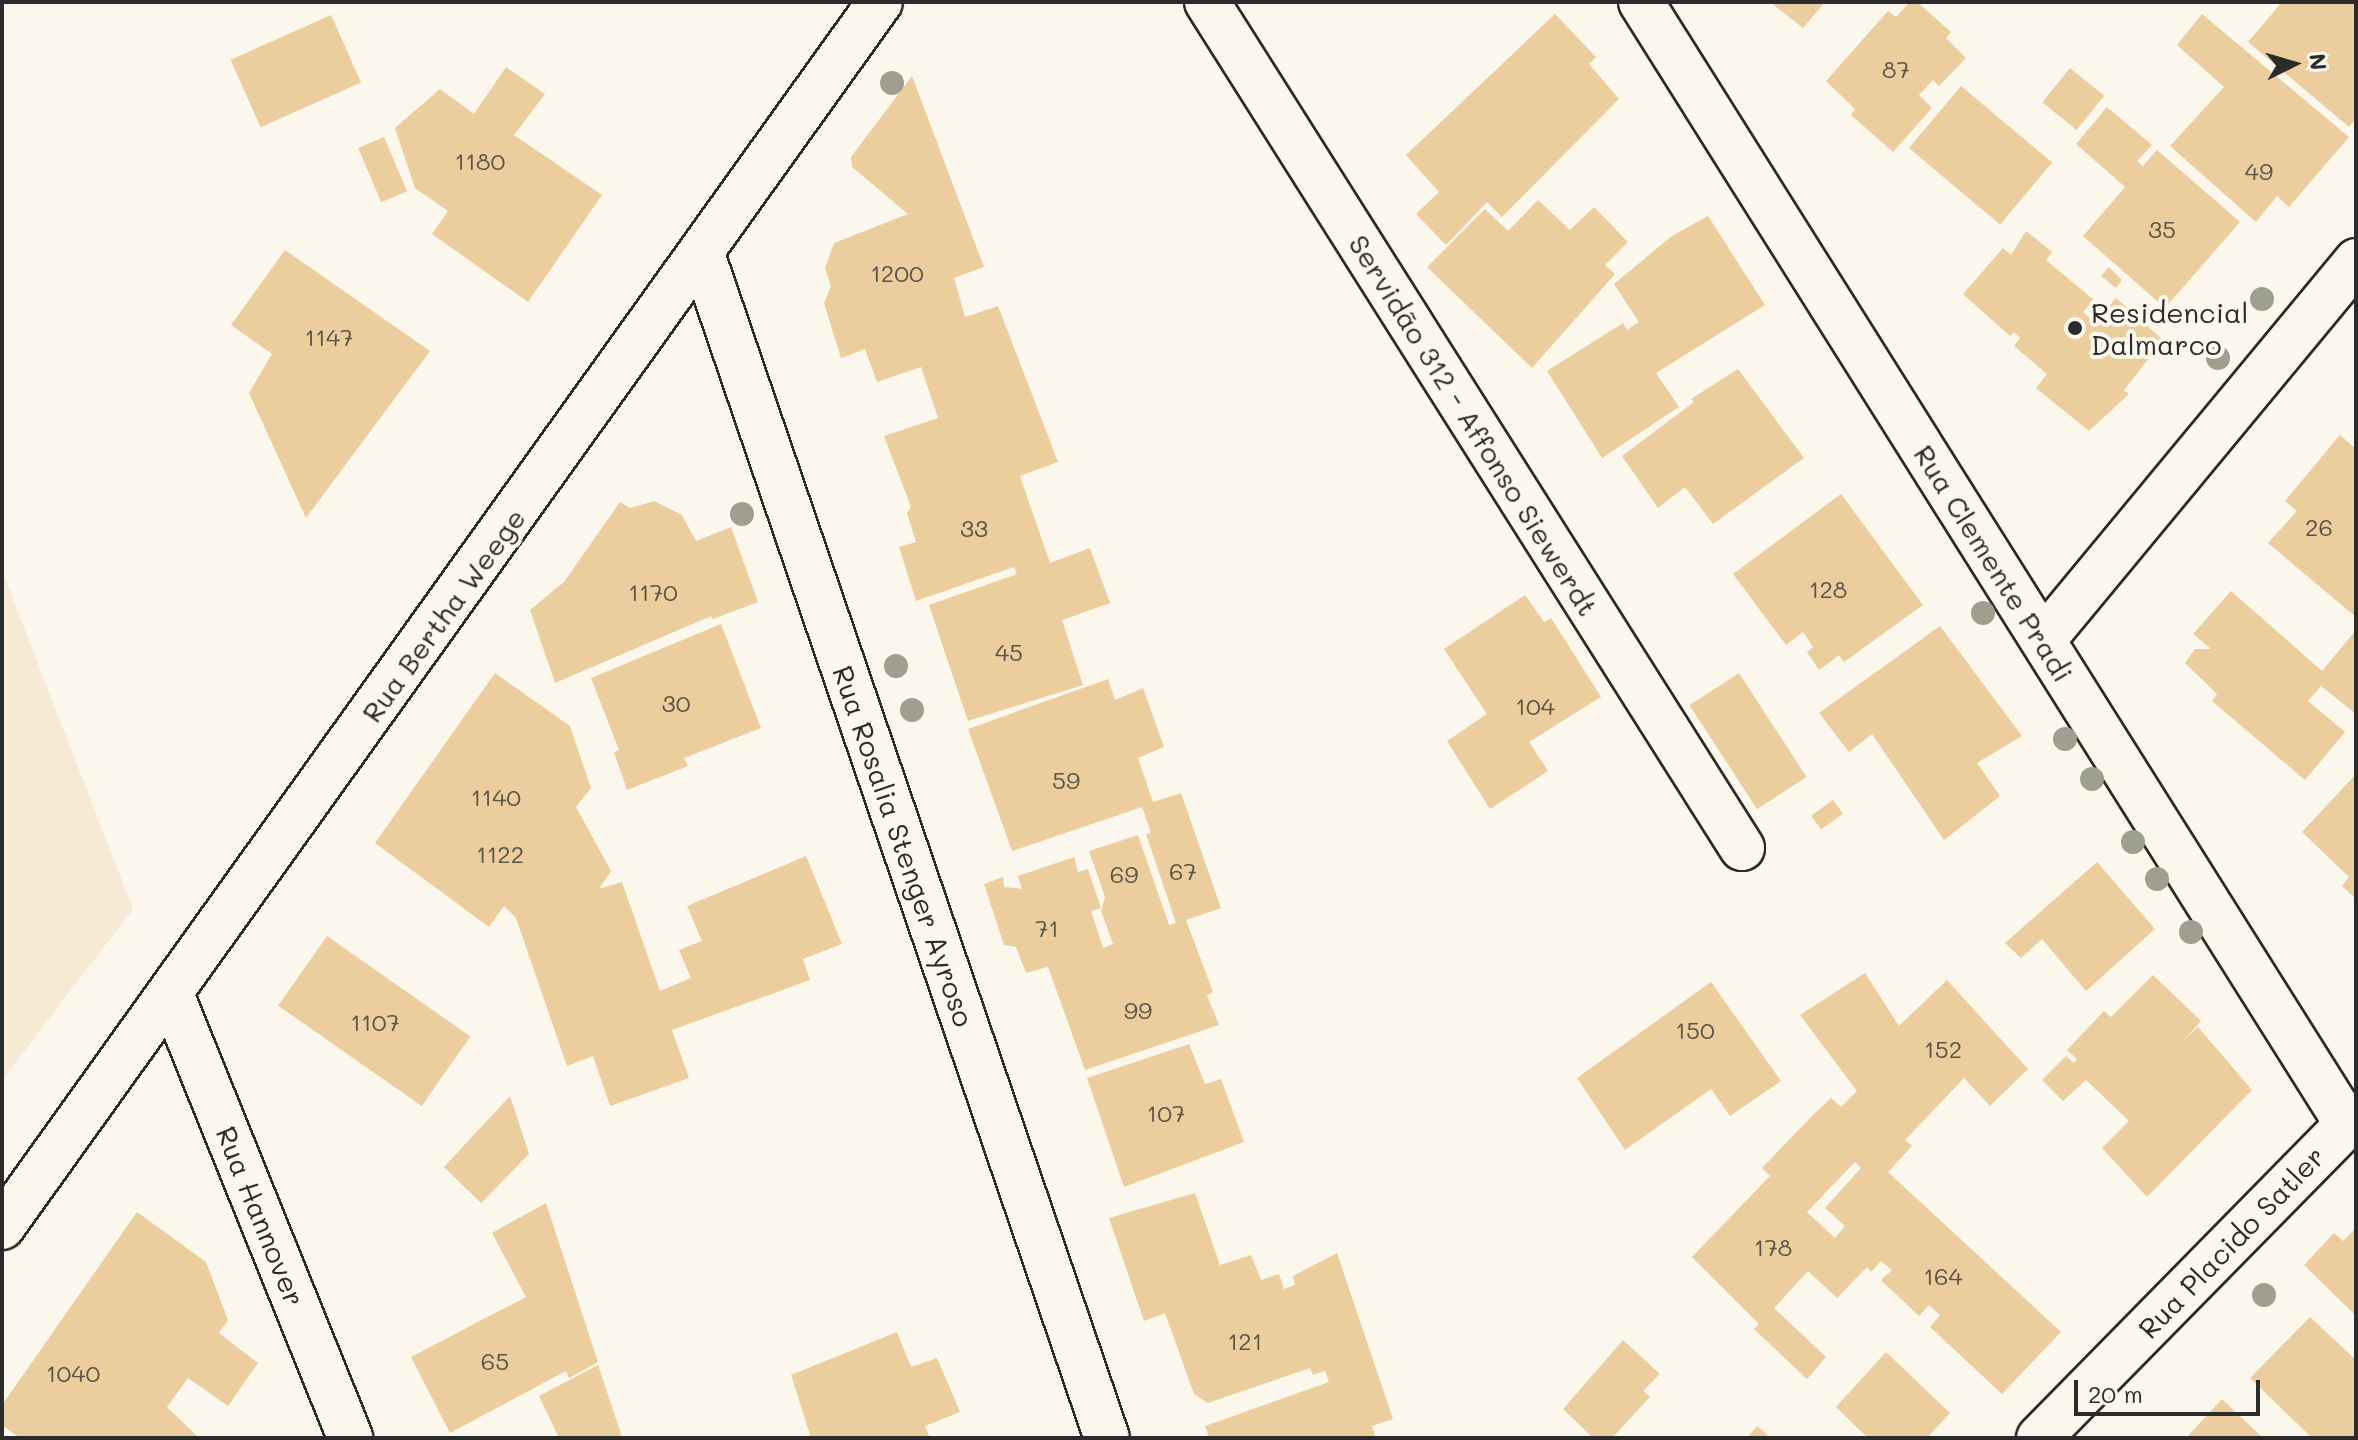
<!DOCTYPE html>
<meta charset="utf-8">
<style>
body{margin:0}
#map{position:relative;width:2358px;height:1440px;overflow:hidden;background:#fbf7ec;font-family:Mali,sans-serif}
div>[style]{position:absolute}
.built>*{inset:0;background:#f6ead5}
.building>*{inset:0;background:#ebcd9e;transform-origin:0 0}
.roads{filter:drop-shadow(2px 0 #2b2b2b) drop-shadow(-2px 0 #2b2b2b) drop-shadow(0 2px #2b2b2b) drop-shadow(0 -2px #2b2b2b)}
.minor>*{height:44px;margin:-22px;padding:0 22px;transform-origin:22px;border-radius:22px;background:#fbf7ec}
.secondary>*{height:44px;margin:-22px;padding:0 22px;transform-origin:22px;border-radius:22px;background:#fbf7ec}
.trees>*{width:24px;height:24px;margin:-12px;border-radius:50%;background:#9f9f90}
.dots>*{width:22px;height:22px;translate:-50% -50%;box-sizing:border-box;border:4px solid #fbf7ec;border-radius:50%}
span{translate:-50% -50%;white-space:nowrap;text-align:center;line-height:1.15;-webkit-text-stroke:8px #fbf7ec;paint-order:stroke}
.number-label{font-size:24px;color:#5b5448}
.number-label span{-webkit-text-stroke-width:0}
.poi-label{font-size:28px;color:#2b2b2b}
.left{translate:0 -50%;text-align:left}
.street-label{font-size:28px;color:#2b2b2b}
.frame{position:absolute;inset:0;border:4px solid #2b2b2b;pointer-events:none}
.north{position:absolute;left:2254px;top:24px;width:80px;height:80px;-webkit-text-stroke:6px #fbf7ec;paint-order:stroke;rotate:85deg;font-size:22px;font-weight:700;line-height:32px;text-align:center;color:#2b2b2b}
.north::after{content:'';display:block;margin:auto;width:28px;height:36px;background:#2b2b2b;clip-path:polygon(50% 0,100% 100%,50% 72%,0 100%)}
.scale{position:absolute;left:2074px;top:1380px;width:186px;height:36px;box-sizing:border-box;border:4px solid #2b2b2b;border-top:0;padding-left:10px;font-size:24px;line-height:28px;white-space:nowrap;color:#2b2b2b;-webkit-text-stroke:6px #fbf7ec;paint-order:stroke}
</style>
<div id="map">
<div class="built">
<div style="clip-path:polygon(2px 571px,133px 909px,2px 1080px)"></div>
</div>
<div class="building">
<div style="clip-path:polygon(1770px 2px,1825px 2px,1803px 28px)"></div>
<div style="clip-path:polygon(1910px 2px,1917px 2px,1951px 32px,1946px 38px,1966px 58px,1939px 86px,1933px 80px,1919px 95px,1932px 108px,1893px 152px,1851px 115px,1855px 109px,1826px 81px,1888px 11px,1896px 17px)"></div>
<div style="clip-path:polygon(2282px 2px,2351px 2px,2356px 7px,2356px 118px,2349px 127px,2248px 42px)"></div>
<div style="clip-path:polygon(1555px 14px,1596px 57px,1589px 64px,1619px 99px,1502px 217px,1487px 202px,1446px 245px,1416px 214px,1439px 192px,1406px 155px)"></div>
<div style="clip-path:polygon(2202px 14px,2349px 137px,2289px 207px,2277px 196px,2256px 222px,2170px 146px,2224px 87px,2177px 45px)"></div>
<div style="left:331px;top:15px;width:74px;height:110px;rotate:66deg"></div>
<div style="clip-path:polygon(506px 67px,545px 94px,514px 135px,602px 195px,528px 302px,432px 234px,448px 211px,415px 188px,395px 128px,440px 89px,474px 114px)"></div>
<div style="left:2070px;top:68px;width:44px;height:44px;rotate:39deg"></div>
<div style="clip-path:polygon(912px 76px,984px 267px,954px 278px,965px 317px,998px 306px,1058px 462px,1020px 476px,1050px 563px,1090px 548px,1110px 603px,1062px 620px,1083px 685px,968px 721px,929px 605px,1017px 574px,1014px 567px,916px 601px,899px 547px,916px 542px,907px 513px,911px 507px,884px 436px,938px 418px,921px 367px,877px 382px,865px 349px,841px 358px,824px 303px,831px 286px,825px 268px,834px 243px,908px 214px,852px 167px,851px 157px)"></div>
<div style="left:1961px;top:86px;width:119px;height:81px;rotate:40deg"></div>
<div style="clip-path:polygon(2107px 107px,2152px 145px,2137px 161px,2143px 166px,2157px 150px,2240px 222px,2165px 308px,2083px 236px,2125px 187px,2076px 144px)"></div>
<div style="left:384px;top:137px;width:59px;height:28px;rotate:67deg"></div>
<div style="clip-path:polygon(1538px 200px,1570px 230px,1594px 207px,1628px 242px,1605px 265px,1615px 274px,1532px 368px,1427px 267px,1485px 209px,1508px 231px)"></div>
<div style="clip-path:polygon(1708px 216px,1765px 305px,1656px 373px,1679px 407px,1602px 458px,1547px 371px,1623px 323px,1627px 330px,1639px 322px,1614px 284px,1672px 236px)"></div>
<div style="clip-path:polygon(2026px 231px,2052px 252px,2046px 260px,2094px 300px,2083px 312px,2095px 323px,2116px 298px,2163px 340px,2124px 390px,2129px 394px,2089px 431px,2036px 388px,2047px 374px,2014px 346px,2020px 338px,2014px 332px,2010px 336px,1963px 294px,2003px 248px,2011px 255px)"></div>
<div style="clip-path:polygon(285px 250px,430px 351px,306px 518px,249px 393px,272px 354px,231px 325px)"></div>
<div style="clip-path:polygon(2109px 267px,2122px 280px,2116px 288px,2101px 276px)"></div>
<div style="clip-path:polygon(1738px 369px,1804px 458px,1713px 524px,1685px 487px,1658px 508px,1622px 456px,1694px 402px,1691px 399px)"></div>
<div style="clip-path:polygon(2340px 435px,2356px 449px,2356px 617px,2268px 543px,2297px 511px,2285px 501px)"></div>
<div style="clip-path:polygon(1841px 494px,1923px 605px,1844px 662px,1839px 655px,1819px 670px,1807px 652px,1813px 647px,1803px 632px,1786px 645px,1733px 574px)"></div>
<div style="clip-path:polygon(654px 501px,682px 515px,696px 541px,731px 527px,758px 602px,713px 619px,711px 616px,555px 683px,530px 610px,564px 582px,620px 502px,630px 508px)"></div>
<div style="clip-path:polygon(2231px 591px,2322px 671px,2356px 630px,2356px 714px,2321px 686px,2308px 701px,2345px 732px,2305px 780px,2212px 701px,2217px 694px,2185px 663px,2195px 649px,2211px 649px,2193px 634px)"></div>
<div style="clip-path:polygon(1525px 595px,1544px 622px,1551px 618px,1601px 697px,1529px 742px,1548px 771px,1490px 809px,1447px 741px,1487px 714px,1444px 649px)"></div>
<div style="clip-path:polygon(721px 624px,761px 728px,684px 758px,688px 766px,627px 790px,614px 752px,619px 750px,591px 678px)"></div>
<div style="clip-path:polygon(1940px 626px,2022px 736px,1977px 763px,2000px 796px,1944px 840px,1872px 734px,1849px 752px,1819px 713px)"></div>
<div style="clip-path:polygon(495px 673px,570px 726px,591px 788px,576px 807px,611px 871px,599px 889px,622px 882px,660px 991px,691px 978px,679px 950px,702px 941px,687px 906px,806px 856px,842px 944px,803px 959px,810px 980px,672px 1030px,689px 1078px,610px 1106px,593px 1056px,567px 1066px,516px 918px,504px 906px,489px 927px,375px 843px)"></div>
<div style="left:1739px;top:673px;width:124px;height:59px;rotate:57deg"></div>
<div style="clip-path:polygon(1108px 679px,1115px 700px,1143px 688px,1164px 747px,1138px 758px,1153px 802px,1181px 793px,1221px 908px,1186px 920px,1213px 992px,1207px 995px,1219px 1025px,1085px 1070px,1048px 967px,1026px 973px,1016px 947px,1004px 945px,984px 884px,1003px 877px,1004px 887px,1022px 889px,1018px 876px,1074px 857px,1078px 872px,1088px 869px,1101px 908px,1091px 911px,1103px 948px,1113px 944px,1101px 911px,1105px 897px,1089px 851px,1138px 835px,1169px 925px,1176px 923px,1146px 834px,1151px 833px,1142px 807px,1012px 851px,968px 729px)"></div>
<div style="clip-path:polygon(2356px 774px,2356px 899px,2342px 886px,2349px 877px,2302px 832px)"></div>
<div style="left:1833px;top:800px;width:17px;height:27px;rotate:54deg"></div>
<div style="clip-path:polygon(2097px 862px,2155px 929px,2086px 991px,2042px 939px,2021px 958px,2005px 943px)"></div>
<div style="left:327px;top:936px;width:175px;height:85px;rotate:35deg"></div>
<div style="clip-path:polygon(evenodd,1865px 973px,1899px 1026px,1947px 980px,2028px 1069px,1990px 1106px,1964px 1078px,1905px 1140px,1912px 1146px,1888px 1172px,2061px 1332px,2002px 1394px,1930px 1327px,1940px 1315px,1929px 1305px,1919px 1316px,1881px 1280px,1892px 1270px,1881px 1261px,1871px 1272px,1867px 1267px,1837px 1298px,1808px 1271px,1774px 1308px,1826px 1357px,1807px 1379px,1754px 1329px,1759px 1324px,1692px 1257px,1770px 1176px,1762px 1168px,1813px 1115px,1831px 1098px,1841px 1107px,1857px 1091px,1800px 1015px,1865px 973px,1855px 1162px,1861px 1168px,1825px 1208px,1845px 1226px,1835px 1238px,1807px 1212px,1855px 1162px)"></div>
<div style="clip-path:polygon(2153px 975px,2201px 1021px,2183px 1041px,2198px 1027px,2252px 1090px,2147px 1197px,2102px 1148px,2129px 1121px,2086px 1080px,2063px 1101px,2042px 1080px,2066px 1056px,2074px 1063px,2077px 1059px,2067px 1050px,2104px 1011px,2111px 1017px)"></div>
<div style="clip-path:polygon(1711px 982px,1781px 1081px,1730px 1116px,1711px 1089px,1625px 1150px,1577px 1078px)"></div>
<div style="clip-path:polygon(1189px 1044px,1205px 1084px,1221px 1079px,1244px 1142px,1124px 1187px,1087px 1078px)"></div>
<div style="clip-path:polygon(510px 1096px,529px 1154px,481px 1203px,444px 1167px)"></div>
<div style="clip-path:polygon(1195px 1193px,1220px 1265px,1251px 1255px,1261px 1280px,1279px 1274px,1284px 1289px,1295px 1285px,1293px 1276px,1337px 1253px,1393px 1419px,1372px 1426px,1376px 1438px,1209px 1438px,1205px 1426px,1329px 1382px,1325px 1371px,1313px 1375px,1310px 1368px,1208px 1403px,1194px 1394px,1165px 1313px,1144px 1321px,1109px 1218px)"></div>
<div style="clip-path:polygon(546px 1203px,598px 1362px,569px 1378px,566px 1371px,450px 1433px,411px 1357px,526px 1297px,492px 1233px)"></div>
<div style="clip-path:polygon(137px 1212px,206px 1262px,228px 1320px,219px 1333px,258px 1363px,228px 1406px,188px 1378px,167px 1407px,199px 1438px,20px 1438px,2px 1425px,2px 1405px)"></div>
<div style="clip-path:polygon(2356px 1228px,2356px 1316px,2304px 1265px,2334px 1233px,2343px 1241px)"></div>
<div style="clip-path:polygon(2310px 1317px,2356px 1360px,2356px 1438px,2312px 1438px,2250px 1378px)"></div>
<div style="clip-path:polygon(897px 1332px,911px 1367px,937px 1358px,960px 1412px,925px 1426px,930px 1438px,811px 1438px,791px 1375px)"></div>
<div style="clip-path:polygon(1623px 1340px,1660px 1374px,1643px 1391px,1650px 1397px,1612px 1438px,1593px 1438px,1563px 1409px)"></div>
<div style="clip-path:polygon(1886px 1352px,1950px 1413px,1927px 1438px,1868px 1438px,1836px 1407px)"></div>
<div style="clip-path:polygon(598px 1365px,622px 1437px,559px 1438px,539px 1396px)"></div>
<div style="clip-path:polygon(2222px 1399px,2263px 1438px,2186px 1438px)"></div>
<div style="clip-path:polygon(1757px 1426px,1771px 1438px,1747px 1438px)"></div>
</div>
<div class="roads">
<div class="minor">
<div style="left:1207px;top:2px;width:1001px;rotate:57.69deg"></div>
<div style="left:1641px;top:2px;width:1326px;rotate:57.82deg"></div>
<div style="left:702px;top:254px;width:1251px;rotate:71.12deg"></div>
<div style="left:2043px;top:640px;width:492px;rotate:-50.4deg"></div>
<div style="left:171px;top:994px;width:479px;rotate:68deg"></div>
<div style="left:2039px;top:1438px;width:453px;rotate:-45.5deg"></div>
</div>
<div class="secondary">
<div style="left:2px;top:1227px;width:1507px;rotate:-54.37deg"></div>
</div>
</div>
<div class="trees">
<div style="left:892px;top:83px"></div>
<div style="left:2262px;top:299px"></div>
<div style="left:2218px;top:358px"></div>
<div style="left:742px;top:514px"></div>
<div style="left:1983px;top:613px"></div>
<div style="left:896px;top:666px"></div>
<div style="left:912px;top:710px"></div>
<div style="left:2065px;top:739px"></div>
<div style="left:2092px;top:779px"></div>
<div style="left:2133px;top:842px"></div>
<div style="left:2157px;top:879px"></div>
<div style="left:2191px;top:932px"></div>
<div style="left:2264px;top:1295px"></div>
</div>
<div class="dots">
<div style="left:2075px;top:328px;background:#2b2b2b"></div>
</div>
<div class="number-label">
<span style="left:1896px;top:69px">87</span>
<span style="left:480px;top:161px">1180</span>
<span style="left:2259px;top:171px">49</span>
<span style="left:2162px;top:229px">35</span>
<span style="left:897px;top:273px">1200</span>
<span style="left:329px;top:337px">1147</span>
<span style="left:2319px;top:527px">26</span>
<span style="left:974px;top:528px">33</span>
<span style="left:1828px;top:589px">128</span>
<span style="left:653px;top:592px">1170</span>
<span style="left:1009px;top:652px">45</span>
<span style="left:676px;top:703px">30</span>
<span style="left:1535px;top:706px">104</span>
<span style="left:1066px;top:780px">59</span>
<span style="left:496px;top:797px">1140</span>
<span style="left:500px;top:854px">1122</span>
<span style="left:1183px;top:871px">67</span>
<span style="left:1124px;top:874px">69</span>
<span style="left:1047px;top:928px">71</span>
<span style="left:1138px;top:1010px">99</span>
<span style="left:375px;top:1022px">1107</span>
<span style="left:1695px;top:1030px">150</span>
<span style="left:1943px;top:1049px">152</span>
<span style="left:1166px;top:1113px">107</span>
<span style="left:1773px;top:1247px">178</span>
<span style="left:1943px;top:1276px">164</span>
<span style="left:1245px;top:1341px">121</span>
<span style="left:495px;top:1361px">65</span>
<span style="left:73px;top:1373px">1040</span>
</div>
<div class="poi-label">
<span class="left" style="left:2091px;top:328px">Residencial<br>Dalmarco</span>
</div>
<div class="street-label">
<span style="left:1474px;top:425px;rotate:58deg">Servidão 312 - Affonso Siewerdt</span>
<span style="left:1994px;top:563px;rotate:58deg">Rua Clemente Pradi</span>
<span style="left:443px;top:615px;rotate:-54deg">Rua Bertha Weege</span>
<span style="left:904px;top:846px;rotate:71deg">Rua Rosalia Stenger Ayroso</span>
<span style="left:261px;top:1216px;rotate:68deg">Rua Hannover</span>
<span style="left:2231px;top:1242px;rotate:-46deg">Rua Placido Satler</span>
</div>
<div class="frame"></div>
<div class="north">N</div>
<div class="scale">20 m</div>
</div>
